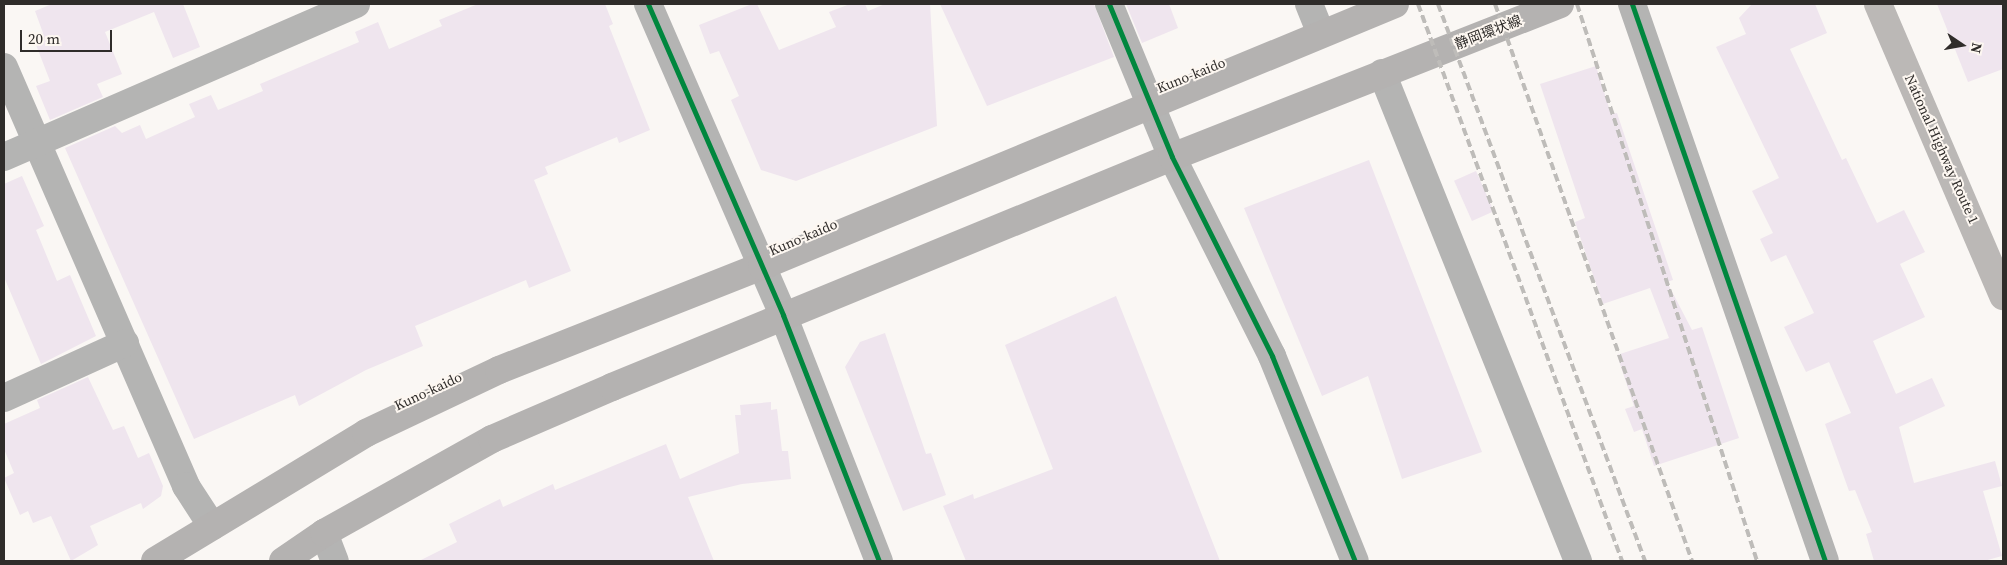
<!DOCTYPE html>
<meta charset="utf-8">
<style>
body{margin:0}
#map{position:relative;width:2007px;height:565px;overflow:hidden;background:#faf7f4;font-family:"Source Serif 4","Noto Sans JP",serif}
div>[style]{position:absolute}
.building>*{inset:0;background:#efe5ee;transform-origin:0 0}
.minor>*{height:28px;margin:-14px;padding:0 14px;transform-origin:14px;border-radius:14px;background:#b4b4b3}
.tertiary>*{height:28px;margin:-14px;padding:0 14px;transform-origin:14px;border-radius:14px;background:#b4b4b3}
.secondary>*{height:28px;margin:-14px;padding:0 14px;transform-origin:14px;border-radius:14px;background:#b4b2b1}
.trunk>*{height:28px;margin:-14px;padding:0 14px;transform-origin:14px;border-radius:14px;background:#bbb8b6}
.rail>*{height:4px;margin-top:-2px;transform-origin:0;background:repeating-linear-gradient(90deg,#bebcb9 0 8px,transparent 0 12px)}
.cycleway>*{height:5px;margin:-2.5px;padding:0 2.5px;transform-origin:2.5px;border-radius:2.5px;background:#00873e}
span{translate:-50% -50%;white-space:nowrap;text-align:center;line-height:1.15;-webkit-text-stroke:4px #fdf7f1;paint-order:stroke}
.street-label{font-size:14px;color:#2f2c2a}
.frame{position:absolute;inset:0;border:5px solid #2f2c2a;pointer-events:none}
.north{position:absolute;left:1937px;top:20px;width:50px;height:50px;-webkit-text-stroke:4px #fdf7f1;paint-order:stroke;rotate:102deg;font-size:14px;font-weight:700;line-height:20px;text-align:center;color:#2f2c2a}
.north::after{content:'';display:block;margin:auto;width:18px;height:22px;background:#2f2c2a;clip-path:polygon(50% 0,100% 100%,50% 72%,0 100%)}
.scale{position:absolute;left:20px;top:30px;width:92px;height:22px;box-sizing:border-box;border:2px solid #2f2c2a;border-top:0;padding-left:6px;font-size:15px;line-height:18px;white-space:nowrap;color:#2f2c2a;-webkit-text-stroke:4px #fdf7f1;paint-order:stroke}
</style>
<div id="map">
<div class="building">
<div style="clip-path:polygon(52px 4px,183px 4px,200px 47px,173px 58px,154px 12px,105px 32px,122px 74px,97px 84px,103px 97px,50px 120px,36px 86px,50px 81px,33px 37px,43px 33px,35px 11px)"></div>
<div style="clip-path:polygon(478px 4px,605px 4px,613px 24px,609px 26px,650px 130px,619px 143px,617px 137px,545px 167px,548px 174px,534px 180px,571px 271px,529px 288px,526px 280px,415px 326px,423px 346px,366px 370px,299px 406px,295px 395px,194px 439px,65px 148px,115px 126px,122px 133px,140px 125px,146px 139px,195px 117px,189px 104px,211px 95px,218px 110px,263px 91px,260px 84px,359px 42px,355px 32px,378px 22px,389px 49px,442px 26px,439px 20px)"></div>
<div style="clip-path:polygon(752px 4px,757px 4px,779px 50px,836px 27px,829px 12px,850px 4px,865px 4px,868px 11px,885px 4px,930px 4px,937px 126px,796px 181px,761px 170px,731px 100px,739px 96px,719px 51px,710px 54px,699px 25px)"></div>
<div style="clip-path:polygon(940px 4px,1094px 4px,1114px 57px,987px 106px)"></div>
<div style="clip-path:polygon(1126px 4px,1169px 4px,1178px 28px,1142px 43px)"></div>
<div style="clip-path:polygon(1752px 4px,1815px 4px,1827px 33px,1790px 49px,1842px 160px,1846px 158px,1877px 223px,1904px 210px,1925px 252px,1900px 264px,1925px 317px,1873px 341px,1896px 394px,1932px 378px,1945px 406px,1899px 427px,1914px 483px,1995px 461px,2002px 486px,1983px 491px,2002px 556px,1984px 561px,1874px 561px,1866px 534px,1872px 532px,1855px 490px,1849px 491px,1825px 424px,1851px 413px,1829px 362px,1806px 372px,1784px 327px,1814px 313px,1786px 255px,1771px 262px,1760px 239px,1773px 233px,1752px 191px,1779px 178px,1716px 47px,1746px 34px,1739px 18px)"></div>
<div style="clip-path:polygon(1937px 4px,2003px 4px,2003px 69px,1968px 82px)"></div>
<div style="clip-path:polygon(1596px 66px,1611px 114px,1617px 113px,1673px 280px,1667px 282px,1692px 330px,1702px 327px,1739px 438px,1654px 466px,1642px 429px,1634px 432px,1625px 409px,1634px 406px,1617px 355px,1669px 338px,1650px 288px,1603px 304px,1575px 222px,1585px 218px,1540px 84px)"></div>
<div style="clip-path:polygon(1369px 160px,1482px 452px,1402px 479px,1368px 376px,1322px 396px,1244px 208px)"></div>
<div style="left:1476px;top:171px;width:44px;height:24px;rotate:66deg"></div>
<div style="clip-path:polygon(22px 176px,44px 226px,36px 230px,57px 281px,70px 275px,96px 336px,41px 364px,4px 277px,4px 184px)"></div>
<div style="clip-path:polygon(1116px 296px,1220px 561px,966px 561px,943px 506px,973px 494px,974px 499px,1053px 469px,1005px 345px)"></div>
<div style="clip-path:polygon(885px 333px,926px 454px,931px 453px,946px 495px,903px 511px,845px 367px,860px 342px)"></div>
<div style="clip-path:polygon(88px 377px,113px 430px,124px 426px,138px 458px,149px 453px,163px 486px,161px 496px,143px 509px,141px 503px,90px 526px,98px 545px,71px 561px,51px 516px,33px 523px,28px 511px,20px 515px,4px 478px,14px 473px,4px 449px,4px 424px,40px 408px,37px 400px)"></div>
<div style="clip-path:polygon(771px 402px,771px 410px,777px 409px,782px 451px,788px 451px,791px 479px,742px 484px,688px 497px,714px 561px,419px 561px,457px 542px,449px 524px,500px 499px,503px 507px,553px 484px,555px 490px,666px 444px,680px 479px,739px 453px,735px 415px,741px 415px,740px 405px)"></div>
</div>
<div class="minor">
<div style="left:1109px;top:4px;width:165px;rotate:67.6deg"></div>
<div style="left:1172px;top:157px;width:223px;rotate:63.3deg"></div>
<div style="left:1272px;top:356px;width:221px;rotate:68deg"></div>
<div style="left:1309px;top:4px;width:32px;rotate:68deg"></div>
<div style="left:1632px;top:4px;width:589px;rotate:70.89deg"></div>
<div style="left:4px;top:67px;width:457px;rotate:66.5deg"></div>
<div style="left:186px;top:486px;width:48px;rotate:57deg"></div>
<div style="left:4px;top:157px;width:384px;rotate:-23.5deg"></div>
<div style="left:4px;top:398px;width:133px;rotate:-24.4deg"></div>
<div style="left:324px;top:533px;width:30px;rotate:69deg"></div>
</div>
<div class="tertiary">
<div style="left:648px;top:4px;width:339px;rotate:66.5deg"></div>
<div style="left:783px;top:315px;width:264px;rotate:68.7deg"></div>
<div style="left:1382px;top:73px;width:526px;rotate:68.12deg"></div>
</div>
<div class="secondary">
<div style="left:155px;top:561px;width:247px;rotate:-31.2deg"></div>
<div style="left:366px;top:433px;width:147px;rotate:-25.3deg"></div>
<div style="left:499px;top:370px;width:283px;rotate:-21.6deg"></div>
<div style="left:762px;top:266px;width:685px;rotate:-22.48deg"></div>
<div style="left:283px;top:561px;width:50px;rotate:-34.3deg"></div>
<div style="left:324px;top:533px;width:193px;rotate:-29.2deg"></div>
<div style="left:492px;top:439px;width:131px;rotate:-23.4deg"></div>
<div style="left:612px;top:387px;width:605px;rotate:-22.33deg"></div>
<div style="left:1172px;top:157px;width:417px;rotate:-21.5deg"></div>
</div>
<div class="trunk">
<div style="left:1878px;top:4px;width:318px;rotate:66.8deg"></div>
</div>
<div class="rail">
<div style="left:1418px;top:4px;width:593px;rotate:69.88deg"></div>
<div style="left:1438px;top:4px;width:594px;rotate:69.61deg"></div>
<div style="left:1495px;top:4px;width:591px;rotate:70.52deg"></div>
<div style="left:1577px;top:4px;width:585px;rotate:72.09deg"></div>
</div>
<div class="cycleway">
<div style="left:648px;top:4px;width:339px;rotate:66.5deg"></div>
<div style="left:783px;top:315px;width:264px;rotate:68.7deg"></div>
<div style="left:1109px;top:4px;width:165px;rotate:67.6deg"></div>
<div style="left:1172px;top:157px;width:223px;rotate:63.3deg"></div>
<div style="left:1272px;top:356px;width:221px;rotate:68deg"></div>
<div style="left:1632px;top:4px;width:589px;rotate:70.89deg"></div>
</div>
<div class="street-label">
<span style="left:1488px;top:32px;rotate:-21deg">静岡環状線</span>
<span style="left:1191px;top:75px;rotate:-22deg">Kuno-kaido</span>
<span style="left:1942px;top:149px;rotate:66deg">National Highway Route 1</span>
<span style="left:803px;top:237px;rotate:-23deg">Kuno-kaido</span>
<span style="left:428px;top:391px;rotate:-25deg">Kuno-kaido</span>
</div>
<div class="frame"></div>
<div class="north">N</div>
<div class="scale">20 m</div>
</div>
